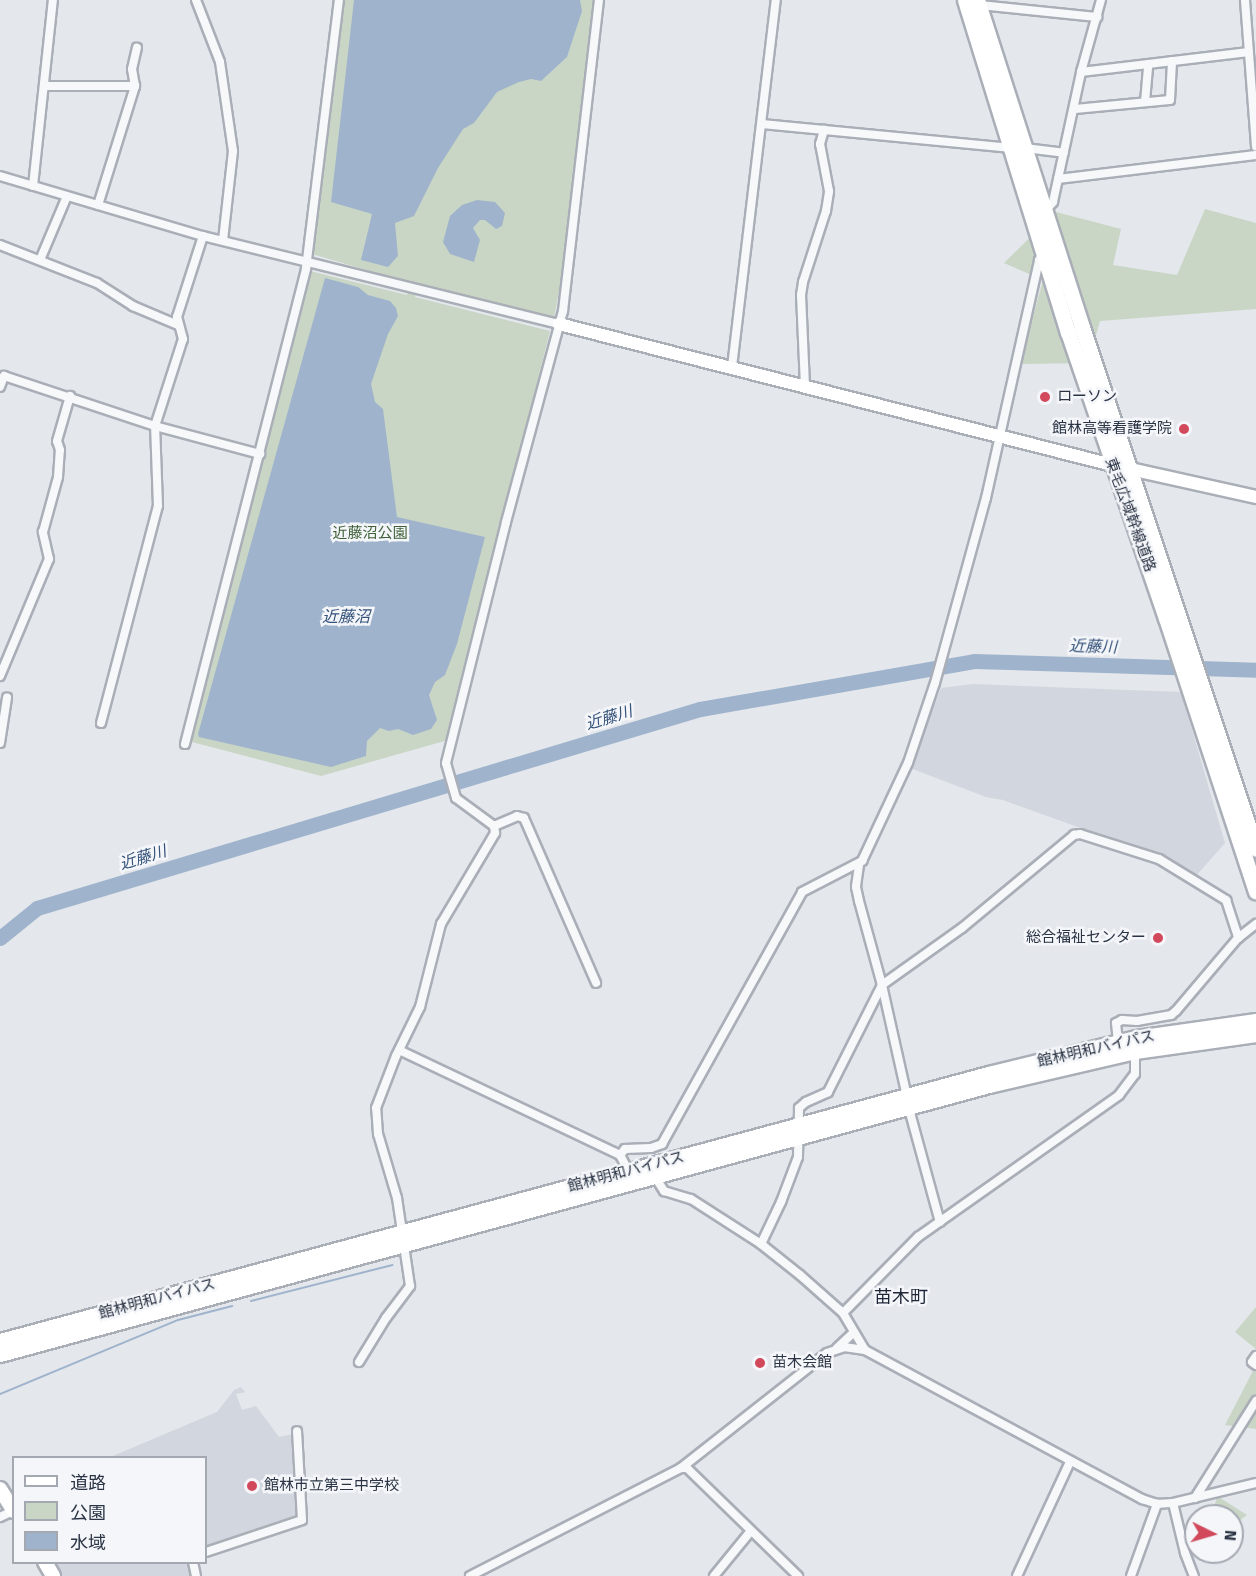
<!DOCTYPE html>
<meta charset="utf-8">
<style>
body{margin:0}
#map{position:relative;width:1256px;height:1576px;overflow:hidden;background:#e4e7ec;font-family:"Fira Sans","Noto Sans JP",sans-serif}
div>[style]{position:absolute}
.built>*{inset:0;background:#d2d6de;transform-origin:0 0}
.green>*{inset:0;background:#c9d6c5}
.water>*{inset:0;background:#9fb4cc}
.stream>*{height:2px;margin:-1px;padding:0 1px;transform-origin:1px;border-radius:1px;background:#9fb4cc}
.river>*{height:15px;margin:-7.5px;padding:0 7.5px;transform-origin:7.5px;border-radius:7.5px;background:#9fb4cc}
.roads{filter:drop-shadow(2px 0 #a9aeb7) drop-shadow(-2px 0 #a9aeb7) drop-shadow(0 2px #a9aeb7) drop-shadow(0 -2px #a9aeb7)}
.street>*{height:8px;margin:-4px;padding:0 4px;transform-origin:4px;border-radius:4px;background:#f7f8fa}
.secondary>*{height:12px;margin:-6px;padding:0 6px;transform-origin:6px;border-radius:6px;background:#fff}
.primary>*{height:14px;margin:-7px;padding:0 7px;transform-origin:7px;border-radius:7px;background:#fff}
.highway>*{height:15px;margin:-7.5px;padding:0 7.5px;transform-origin:7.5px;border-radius:7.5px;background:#fff}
.dots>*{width:16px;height:16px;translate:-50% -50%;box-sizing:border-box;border:3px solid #f4f6f9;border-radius:50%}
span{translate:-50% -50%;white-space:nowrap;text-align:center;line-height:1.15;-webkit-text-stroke:5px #f4f6f9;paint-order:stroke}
.poi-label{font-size:15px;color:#2b3445}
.left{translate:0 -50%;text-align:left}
.right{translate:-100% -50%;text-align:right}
.street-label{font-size:15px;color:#2b3445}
.park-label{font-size:15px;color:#3f6138}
.water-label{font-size:16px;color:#34527a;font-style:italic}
.quarter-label{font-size:18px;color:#1d2536}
.legend{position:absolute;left:12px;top:1456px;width:195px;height:108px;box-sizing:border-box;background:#f4f6f9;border:2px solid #a4a8b1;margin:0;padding:8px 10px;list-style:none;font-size:18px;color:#2b3445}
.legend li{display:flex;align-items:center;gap:12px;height:30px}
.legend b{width:30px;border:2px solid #a4a8b1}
.north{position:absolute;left:1184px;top:1504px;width:60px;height:60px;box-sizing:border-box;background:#f4f6f9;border:2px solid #a4a8b1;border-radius:50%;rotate:95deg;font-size:16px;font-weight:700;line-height:24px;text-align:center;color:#2b3445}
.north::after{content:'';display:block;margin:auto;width:21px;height:27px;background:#d1495b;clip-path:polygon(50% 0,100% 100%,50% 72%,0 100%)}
</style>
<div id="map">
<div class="built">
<div style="clip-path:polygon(973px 684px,1181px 692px,1225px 843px,1196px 876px,1161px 853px,1147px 852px,1003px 800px,986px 797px,910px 768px,941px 688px)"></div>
<div style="clip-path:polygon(241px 1387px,245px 1392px,236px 1394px,242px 1410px,256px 1406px,279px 1437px,293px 1434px,301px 1517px,206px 1550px,206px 1458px,108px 1458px,217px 1412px,234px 1390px)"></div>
<div style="left:51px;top:1563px;width:139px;height:15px"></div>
</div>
<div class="green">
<div style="clip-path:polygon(342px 0,595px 0,562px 276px,554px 318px,419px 285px,415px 297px,550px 331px,448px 740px,321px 776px,192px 742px,190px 738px,310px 271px,407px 295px,410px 283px,312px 254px)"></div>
<div style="clip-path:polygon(1205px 209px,1256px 223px,1256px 309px,1100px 321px,1088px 363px,1020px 364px,1043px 280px,1004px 263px,1056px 212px,1121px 229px,1113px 265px,1177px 275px)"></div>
<div style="clip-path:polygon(1256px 1307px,1256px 1349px,1235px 1332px)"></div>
<div style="clip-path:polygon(1256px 1365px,1256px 1429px,1225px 1425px)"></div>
<div style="clip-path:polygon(1217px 1496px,1247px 1515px,1232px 1526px,1232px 1516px,1212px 1516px)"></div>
</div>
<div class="water">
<div style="clip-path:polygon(354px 0,580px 0,582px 11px,567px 57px,541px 81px,531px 79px,519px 82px,497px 92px,474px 123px,463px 129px,438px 168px,414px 216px,395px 223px,398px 256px,388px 267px,361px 260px,372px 214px,331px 202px)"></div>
<div style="clip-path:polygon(477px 200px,495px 202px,505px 213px,502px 226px,496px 229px,485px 220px,480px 220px,473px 228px,480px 240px,474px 262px,450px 254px,443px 242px,450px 216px,462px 205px)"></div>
<div style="clip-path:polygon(325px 278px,358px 287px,368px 295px,390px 301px,396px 308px,398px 316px,388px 334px,371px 384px,375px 402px,383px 409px,397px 517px,485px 537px,457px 644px,445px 675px,435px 682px,429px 695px,437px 720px,431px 729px,413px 735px,398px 729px,389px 731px,380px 728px,367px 741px,366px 756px,331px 767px,199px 737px,198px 734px)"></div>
</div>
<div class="stream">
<div style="left:251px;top:1301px;width:146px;rotate:-14.3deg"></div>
<div style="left:0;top:1394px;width:193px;rotate:-22.6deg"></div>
<div style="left:178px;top:1320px;width:56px;rotate:-14.5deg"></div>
</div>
<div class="river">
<div style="left:0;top:938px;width:48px;rotate:-39deg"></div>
<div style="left:37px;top:908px;width:692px;rotate:-16.71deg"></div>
<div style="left:700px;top:709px;width:278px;rotate:-9.9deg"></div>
<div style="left:974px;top:661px;width:282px;rotate:1.8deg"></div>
</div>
<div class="roads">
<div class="street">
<div style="left:196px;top:0;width:66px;rotate:68.8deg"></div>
<div style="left:220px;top:62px;width:90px;rotate:81.7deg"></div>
<div style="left:233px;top:151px;width:90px;rotate:96.4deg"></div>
<div style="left:1245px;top:0;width:147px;rotate:85.7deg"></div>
<div style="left:979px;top:5px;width:119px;rotate:5.8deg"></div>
<div style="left:1081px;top:72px;width:169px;rotate:-6.8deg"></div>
<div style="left:44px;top:86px;width:91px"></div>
<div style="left:1145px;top:102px;width:38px;rotate:-85deg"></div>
<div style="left:1075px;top:109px;width:95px;rotate:-5.4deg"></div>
<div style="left:1170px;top:100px;width:39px;rotate:-87deg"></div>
<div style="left:762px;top:124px;width:248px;rotate:5.5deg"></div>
<div style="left:1025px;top:148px;width:39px;rotate:7deg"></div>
<div style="left:0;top:176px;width:212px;rotate:16.5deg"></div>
<div style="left:203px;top:236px;width:367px;rotate:13.9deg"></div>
<div style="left:1058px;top:179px;width:199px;rotate:-6.9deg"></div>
<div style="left:33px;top:186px;width:187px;rotate:-83.9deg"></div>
<div style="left:98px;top:205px;width:125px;rotate:-72.7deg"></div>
<div style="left:135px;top:86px;width:17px;rotate:-100deg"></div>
<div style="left:132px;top:69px;width:22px;rotate:-77deg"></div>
<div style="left:1045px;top:211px;width:12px;rotate:-48deg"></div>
<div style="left:1053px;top:202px;width:133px;rotate:-77.8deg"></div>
<div style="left:1081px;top:72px;width:75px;rotate:-74.5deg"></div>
<div style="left:0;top:245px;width:104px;rotate:21.4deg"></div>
<div style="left:97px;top:283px;width:43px;rotate:32.6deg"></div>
<div style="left:133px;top:306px;width:49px;rotate:22.9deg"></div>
<div style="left:40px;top:260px;width:69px;rotate:-67.1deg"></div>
<div style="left:732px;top:367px;width:370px;rotate:-83.2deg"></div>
<div style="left:805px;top:386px;width:91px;rotate:-92.5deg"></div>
<div style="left:801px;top:295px;width:13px;rotate:-81deg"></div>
<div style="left:803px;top:282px;width:75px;rotate:-72.1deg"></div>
<div style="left:826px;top:211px;width:20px;rotate:-81deg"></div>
<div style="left:829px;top:191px;width:48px;rotate:-100.8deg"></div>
<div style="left:820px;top:144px;width:15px;rotate:-74deg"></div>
<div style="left:0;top:387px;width:12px;rotate:-70deg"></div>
<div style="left:4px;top:376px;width:159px;rotate:18.3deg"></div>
<div style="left:155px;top:426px;width:109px;rotate:14.9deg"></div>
<div style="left:0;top:676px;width:127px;rotate:-67.3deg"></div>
<div style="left:49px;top:559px;width:28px;rotate:-103deg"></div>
<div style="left:43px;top:532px;width:57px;rotate:-74.7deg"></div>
<div style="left:58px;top:477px;width:27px;rotate:-86deg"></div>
<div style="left:60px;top:450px;width:9px;rotate:-108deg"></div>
<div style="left:57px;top:441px;width:47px;rotate:-73.9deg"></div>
<div style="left:101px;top:723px;width:224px;rotate:-75.3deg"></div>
<div style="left:158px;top:506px;width:80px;rotate:-92.1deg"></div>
<div style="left:155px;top:426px;width:91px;rotate:-72.2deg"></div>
<div style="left:183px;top:339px;width:23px;rotate:-105deg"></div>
<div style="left:177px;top:317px;width:85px;rotate:-72.2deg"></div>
<div style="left:0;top:743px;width:46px;rotate:-81.2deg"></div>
<div style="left:185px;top:744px;width:491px;rotate:-75.7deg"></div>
<div style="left:306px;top:268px;width:270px;rotate:-83deg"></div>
<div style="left:494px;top:826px;width:25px;rotate:-23deg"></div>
<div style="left:517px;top:816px;width:7px;rotate:16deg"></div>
<div style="left:524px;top:818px;width:180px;rotate:66.4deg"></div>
<div style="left:859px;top:865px;width:22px;rotate:98deg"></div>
<div style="left:856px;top:887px;width:14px;rotate:78deg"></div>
<div style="left:859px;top:901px;width:87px;rotate:74.7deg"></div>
<div style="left:882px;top:985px;width:115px;rotate:77.4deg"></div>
<div style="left:1118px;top:1042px;width:19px;rotate:-96deg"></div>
<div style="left:1116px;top:1023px;width:7px;rotate:-27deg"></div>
<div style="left:1122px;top:1020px;width:15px;rotate:4deg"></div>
<div style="left:1137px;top:1021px;width:35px;rotate:-10deg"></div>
<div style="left:1171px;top:1015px;width:6px;rotate:-39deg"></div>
<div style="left:1176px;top:1011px;width:96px;rotate:-49.7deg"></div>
<div style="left:1238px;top:938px;width:23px;rotate:-38deg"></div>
<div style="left:399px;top:1050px;width:245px;rotate:25.4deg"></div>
<div style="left:620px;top:1155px;width:19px;rotate:62deg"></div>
<div style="left:909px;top:1109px;width:117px;rotate:74.7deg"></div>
<div style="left:620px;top:1155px;width:8px;rotate:-50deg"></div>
<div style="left:625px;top:1149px;width:26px;rotate:-2deg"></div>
<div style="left:651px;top:1148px;width:12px;rotate:-20deg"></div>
<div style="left:662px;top:1144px;width:288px;rotate:-60.9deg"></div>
<div style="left:802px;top:892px;width:68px;rotate:-27.3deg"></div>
<div style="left:862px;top:861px;width:108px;rotate:-64.9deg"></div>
<div style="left:908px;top:763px;width:84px;rotate:-71.4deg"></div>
<div style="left:935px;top:683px;width:192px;rotate:-74.6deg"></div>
<div style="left:986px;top:498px;width:244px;rotate:-77.4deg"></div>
<div style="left:1039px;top:260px;width:8px;rotate:-40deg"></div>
<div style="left:655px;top:1177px;width:17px;rotate:57deg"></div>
<div style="left:664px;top:1191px;width:28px;rotate:17deg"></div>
<div style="left:691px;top:1199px;width:83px;rotate:32.7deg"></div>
<div style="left:761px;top:1244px;width:50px;rotate:38.5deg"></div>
<div style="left:800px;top:1275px;width:57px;rotate:41.5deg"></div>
<div style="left:843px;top:1313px;width:43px;rotate:59.3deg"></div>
<div style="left:761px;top:1244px;width:47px;rotate:-64.5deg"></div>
<div style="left:781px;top:1202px;width:48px;rotate:-69.3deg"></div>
<div style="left:798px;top:1157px;width:49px;rotate:-88.8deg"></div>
<div style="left:799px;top:1108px;width:9px;rotate:-41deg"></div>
<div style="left:806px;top:1102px;width:24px;rotate:-24deg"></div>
<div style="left:828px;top:1092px;width:120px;rotate:-63.2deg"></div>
<div style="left:882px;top:985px;width:98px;rotate:-35.5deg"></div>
<div style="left:962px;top:928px;width:146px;rotate:-39.7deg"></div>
<div style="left:1074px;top:835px;width:6px;rotate:-9deg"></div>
<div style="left:1080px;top:834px;width:83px;rotate:17.6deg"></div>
<div style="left:1159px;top:859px;width:79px;rotate:31.5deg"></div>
<div style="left:1226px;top:900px;width:40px;rotate:72deg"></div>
<div style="left:843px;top:1313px;width:107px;rotate:-45.4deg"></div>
<div style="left:918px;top:1237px;width:246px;rotate:-35.2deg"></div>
<div style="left:1119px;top:1095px;width:26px;rotate:-53deg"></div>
<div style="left:1135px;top:1074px;width:23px;rotate:-90deg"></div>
<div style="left:837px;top:1348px;width:22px;rotate:-43deg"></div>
<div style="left:1256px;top:1356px;width:7px;rotate:124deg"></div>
<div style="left:1252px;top:1362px;width:5px;rotate:37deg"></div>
<div style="left:359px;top:1362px;width:52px;rotate:-58.5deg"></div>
<div style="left:386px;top:1318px;width:40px;rotate:-53deg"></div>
<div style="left:410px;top:1286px;width:89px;rotate:-98.4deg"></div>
<div style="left:397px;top:1198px;width:67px;rotate:-106.5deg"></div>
<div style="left:378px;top:1134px;width:26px;rotate:-94deg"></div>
<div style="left:376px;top:1108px;width:56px;rotate:-69deg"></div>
<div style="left:396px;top:1056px;width:55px;rotate:-63.9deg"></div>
<div style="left:420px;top:1007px;width:86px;rotate:-75.8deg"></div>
<div style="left:441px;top:924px;width:106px;rotate:-59.3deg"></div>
<div style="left:495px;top:833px;width:7px;rotate:-98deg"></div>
<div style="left:494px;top:826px;width:47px;rotate:-143.6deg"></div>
<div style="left:456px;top:798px;width:36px;rotate:-106deg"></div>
<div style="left:446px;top:763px;width:248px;rotate:-76deg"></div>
<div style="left:506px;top:522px;width:219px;rotate:-74.9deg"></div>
<div style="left:563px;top:311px;width:313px;rotate:-83.4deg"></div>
<div style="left:681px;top:1468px;width:6px"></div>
<div style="left:687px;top:1468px;width:155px;rotate:44.2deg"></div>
<div style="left:1195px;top:1498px;width:115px;rotate:-57.8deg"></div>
<div style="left:1173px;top:1503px;width:51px;rotate:76.5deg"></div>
<div style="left:1185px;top:1553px;width:25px;rotate:69deg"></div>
<div style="left:0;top:1517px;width:14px;rotate:-25deg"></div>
<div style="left:206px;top:1552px;width:101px;rotate:-18.4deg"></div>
<div style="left:302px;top:1520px;width:89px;rotate:-93.2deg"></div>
<div style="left:193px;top:1562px;width:14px;rotate:78deg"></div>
<div style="left:470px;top:1576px;width:237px;rotate:-27.1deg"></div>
<div style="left:681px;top:1468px;width:186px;rotate:-38.2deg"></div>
<div style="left:827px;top:1353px;width:18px;rotate:-19deg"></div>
<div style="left:844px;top:1347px;width:21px;rotate:8deg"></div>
<div style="left:865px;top:1350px;width:315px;rotate:28.3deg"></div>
<div style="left:1142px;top:1499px;width:16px;rotate:18deg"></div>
<div style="left:1157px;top:1504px;width:16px;rotate:-4deg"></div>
<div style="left:1173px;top:1503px;width:85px;rotate:-13.5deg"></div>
<div style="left:714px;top:1576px;width:57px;rotate:-50.7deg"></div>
<div style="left:1017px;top:1576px;width:126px;rotate:-65.1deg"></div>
<div style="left:1131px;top:1576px;width:77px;rotate:-70.1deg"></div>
</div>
<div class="secondary">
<div style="left:559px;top:324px;width:571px;rotate:14.3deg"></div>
<div style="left:1112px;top:465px;width:148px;rotate:12.5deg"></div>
</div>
<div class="primary">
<div style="left:0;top:1489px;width:26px;rotate:58deg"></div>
<div style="left:45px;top:1562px;width:16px;rotate:60deg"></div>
</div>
<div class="highway">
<div style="left:965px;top:0;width:348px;rotate:72.8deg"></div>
<div style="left:1068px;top:332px;width:302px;rotate:71.1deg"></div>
<div style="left:1166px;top:618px;width:288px;rotate:71.8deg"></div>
<div style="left:977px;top:0;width:343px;rotate:72.2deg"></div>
<div style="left:1082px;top:327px;width:550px;rotate:71.57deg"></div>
<div style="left:0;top:1341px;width:1023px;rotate:-15.12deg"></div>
<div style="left:988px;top:1074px;width:152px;rotate:-13.7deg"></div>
<div style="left:1136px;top:1038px;width:121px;rotate:-8.1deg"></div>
<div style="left:0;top:1354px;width:1025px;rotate:-15.22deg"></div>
<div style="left:989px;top:1085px;width:150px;rotate:-13.1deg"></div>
<div style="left:1135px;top:1051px;width:122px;rotate:-8deg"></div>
</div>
</div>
<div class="dots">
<div style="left:1045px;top:397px;background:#d1495b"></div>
<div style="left:1184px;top:429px;background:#d1495b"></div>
<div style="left:1158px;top:938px;background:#d1495b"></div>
<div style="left:760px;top:1363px;background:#d1495b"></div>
<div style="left:252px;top:1486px;background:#d1495b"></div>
</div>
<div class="poi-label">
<span class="left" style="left:1057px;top:397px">ローソン</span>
<span class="right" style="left:1172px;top:429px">館林高等看護学院</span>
<span class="right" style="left:1146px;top:938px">総合福祉センター</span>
<span class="left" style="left:772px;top:1363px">苗木会館</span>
<span class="left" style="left:264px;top:1486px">館林市立第三中学校</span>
</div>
<div class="street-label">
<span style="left:1130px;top:515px;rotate:70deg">東毛広域幹線道路</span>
<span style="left:1096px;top:1049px;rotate:-13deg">館林明和バイパス</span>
<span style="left:626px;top:1172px;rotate:-15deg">館林明和バイパス</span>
<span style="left:157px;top:1299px;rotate:-15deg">館林明和バイパス</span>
</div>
<div class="park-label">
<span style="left:370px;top:534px">近藤沼公園</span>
</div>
<div class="water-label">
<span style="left:346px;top:617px">近藤沼</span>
<span style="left:1093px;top:647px;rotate:2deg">近藤川</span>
<span style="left:609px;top:718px;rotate:-17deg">近藤川</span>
<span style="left:143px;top:858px;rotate:-17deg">近藤川</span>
</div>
<div class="quarter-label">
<span style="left:901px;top:1297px">苗木町</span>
</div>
<ul class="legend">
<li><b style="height:8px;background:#fff"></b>道路</li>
<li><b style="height:16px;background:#c9d6c5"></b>公園</li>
<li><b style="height:16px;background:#9fb4cc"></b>水域</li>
</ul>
<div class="north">N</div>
</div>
